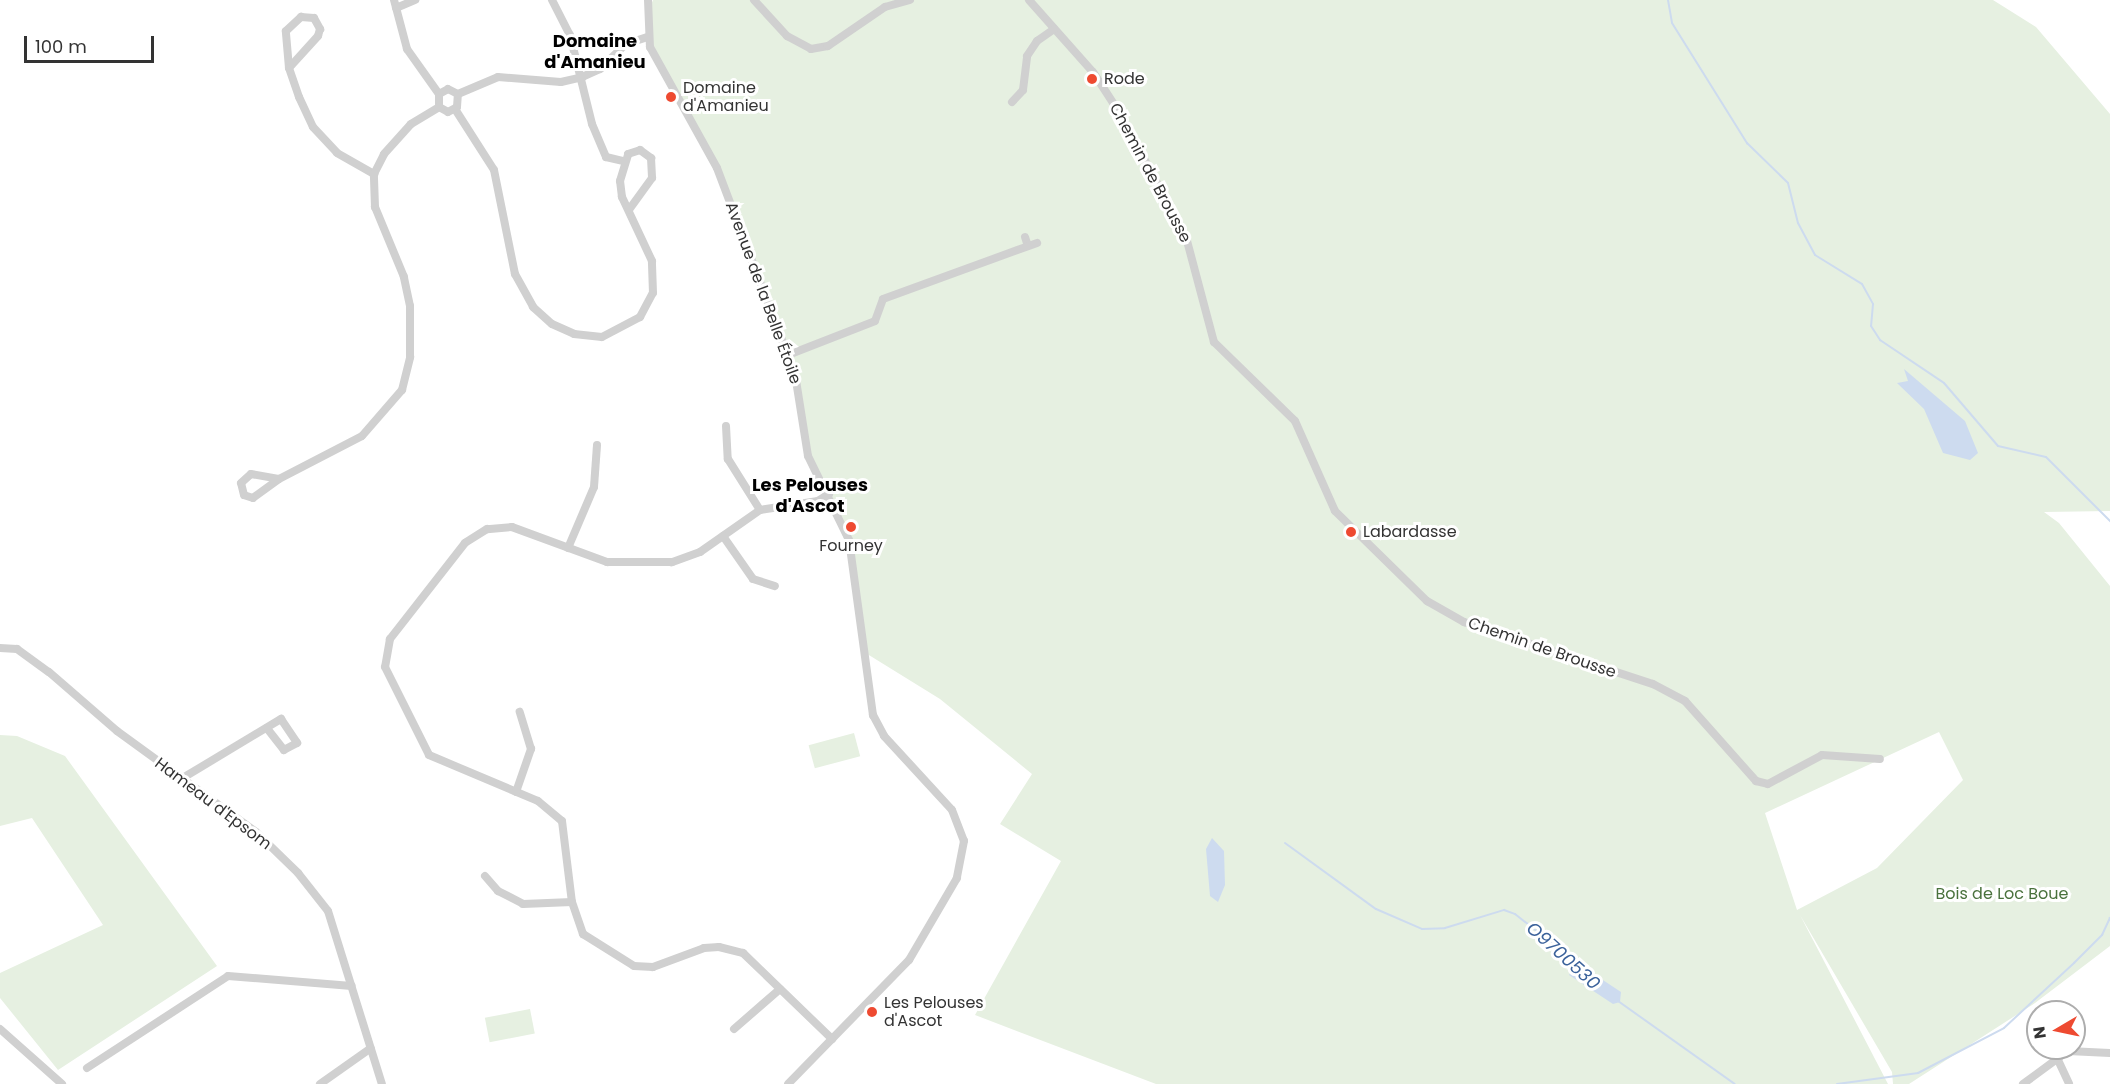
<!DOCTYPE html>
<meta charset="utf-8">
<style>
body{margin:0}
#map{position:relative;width:2110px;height:1084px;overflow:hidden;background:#fff;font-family:Poppins,sans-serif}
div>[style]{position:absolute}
.green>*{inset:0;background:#e6f0e1;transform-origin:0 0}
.water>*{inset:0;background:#cddbef}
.stream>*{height:2px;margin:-1px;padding:0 1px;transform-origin:1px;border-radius:1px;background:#cddbef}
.minor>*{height:8px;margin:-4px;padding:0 4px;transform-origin:4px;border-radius:4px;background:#d0d0d0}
.dots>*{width:16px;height:16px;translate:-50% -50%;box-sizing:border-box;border:3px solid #fff;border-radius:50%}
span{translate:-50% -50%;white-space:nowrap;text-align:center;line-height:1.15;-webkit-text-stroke:6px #fff;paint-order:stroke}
.poi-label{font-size:16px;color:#333}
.left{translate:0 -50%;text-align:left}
.street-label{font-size:16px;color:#333}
.park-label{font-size:16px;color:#4a723d}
.neighbourhood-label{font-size:18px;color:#000;font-weight:700}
.water-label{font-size:18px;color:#3b629b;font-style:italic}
.north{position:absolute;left:2026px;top:1000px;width:60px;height:60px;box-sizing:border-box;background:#fff;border:2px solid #adadad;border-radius:50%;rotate:261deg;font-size:16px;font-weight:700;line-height:24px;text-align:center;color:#333}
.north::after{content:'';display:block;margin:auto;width:21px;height:27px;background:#ee4a31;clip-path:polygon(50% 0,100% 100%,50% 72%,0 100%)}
.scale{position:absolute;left:24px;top:36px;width:130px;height:27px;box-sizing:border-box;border:3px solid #333;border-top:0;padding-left:8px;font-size:18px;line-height:21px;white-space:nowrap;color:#333;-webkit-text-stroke:4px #fff;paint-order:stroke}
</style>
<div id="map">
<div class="green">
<div style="clip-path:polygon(evenodd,653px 0,1993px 0,2036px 27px,2110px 114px,2110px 511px,2044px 512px,2059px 523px,2110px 586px,2110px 946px,2035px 1003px,1909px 1084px,1893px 1084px,1892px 1072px,1800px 915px,1888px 1084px,1156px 1084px,975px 1015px,1061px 861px,1000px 824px,1032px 774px,940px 699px,864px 652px,852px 557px,814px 469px,800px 397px,726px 193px,660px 68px,646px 18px,653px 0,1939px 732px,1963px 780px,1877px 868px,1797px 910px,1765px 813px,1939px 732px)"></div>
<div style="left:854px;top:733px;width:24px;height:47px;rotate:75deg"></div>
<div style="clip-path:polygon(0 735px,17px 736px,65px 756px,217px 966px,58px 1070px,0 998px,0 973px,103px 925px,32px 818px,0 826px)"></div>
<div style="left:530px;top:1009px;width:25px;height:46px;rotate:79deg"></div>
</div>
<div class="water">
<div style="clip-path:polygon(1904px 369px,1965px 421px,1978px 453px,1970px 460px,1943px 453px,1924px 409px,1897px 383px,1908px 381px)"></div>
<div style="clip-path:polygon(1212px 838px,1224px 851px,1225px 885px,1218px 902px,1210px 896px,1206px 849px)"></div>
<div style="clip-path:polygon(1577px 963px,1621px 992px,1620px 1002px,1613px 1004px,1569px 975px)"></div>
</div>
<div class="stream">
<div style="left:1668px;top:0;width:23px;rotate:80deg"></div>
<div style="left:1672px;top:23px;width:142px;rotate:58deg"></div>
<div style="left:1747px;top:143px;width:57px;rotate:44.3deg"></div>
<div style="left:1788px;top:183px;width:41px;rotate:76deg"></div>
<div style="left:1798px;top:223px;width:36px;rotate:62deg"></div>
<div style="left:1815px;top:255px;width:55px;rotate:31.7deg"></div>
<div style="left:1862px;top:284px;width:23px;rotate:61deg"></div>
<div style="left:1873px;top:304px;width:22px;rotate:95deg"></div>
<div style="left:1871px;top:326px;width:17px;rotate:57deg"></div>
<div style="left:1880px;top:340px;width:77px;rotate:33.9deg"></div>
<div style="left:1944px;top:383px;width:83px;rotate:49.4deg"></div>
<div style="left:1998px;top:446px;width:49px;rotate:12.9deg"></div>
<div style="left:2046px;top:457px;width:91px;rotate:45deg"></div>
<div style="left:1285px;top:843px;width:112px;rotate:36deg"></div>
<div style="left:1376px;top:909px;width:50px;rotate:23.5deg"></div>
<div style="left:1422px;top:929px;width:23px;rotate:-2deg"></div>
<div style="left:1445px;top:928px;width:62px;rotate:-17deg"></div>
<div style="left:1504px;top:910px;width:12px;rotate:20deg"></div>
<div style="left:1515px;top:914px;width:71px;rotate:38.2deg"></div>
<div style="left:1571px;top:958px;width:10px;rotate:84deg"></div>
<div style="left:1618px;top:1001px;width:143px;rotate:35.4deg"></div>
<div style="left:1837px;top:1084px;width:82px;rotate:-7.7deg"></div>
<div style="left:1918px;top:1073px;width:97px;rotate:-27.6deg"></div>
<div style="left:2004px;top:1028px;width:96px;rotate:-42.9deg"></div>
<div style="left:2074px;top:963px;width:40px;rotate:-45deg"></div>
<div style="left:2102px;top:935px;width:19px;rotate:-65deg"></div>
</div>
<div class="minor">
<div style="left:394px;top:0;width:51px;rotate:75.1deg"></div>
<div style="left:407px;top:49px;width:55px;rotate:54.6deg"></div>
<div style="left:552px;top:0;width:39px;rotate:63deg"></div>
<div style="left:570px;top:35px;width:92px;rotate:76.1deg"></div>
<div style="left:592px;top:124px;width:36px;rotate:67deg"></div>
<div style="left:606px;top:157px;width:18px;rotate:13deg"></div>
<div style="left:648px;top:0;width:47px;rotate:87.6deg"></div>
<div style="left:650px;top:47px;width:138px;rotate:61deg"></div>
<div style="left:717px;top:168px;width:220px;rotate:69.3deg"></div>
<div style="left:795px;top:374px;width:83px;rotate:81deg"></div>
<div style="left:808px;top:456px;width:93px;rotate:64deg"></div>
<div style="left:849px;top:540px;width:177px;rotate:82.2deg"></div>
<div style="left:873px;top:715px;width:24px;rotate:62deg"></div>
<div style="left:884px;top:736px;width:100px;rotate:47.4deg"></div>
<div style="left:952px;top:810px;width:33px;rotate:69deg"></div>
<div style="left:964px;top:841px;width:38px;rotate:101deg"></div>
<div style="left:957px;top:878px;width:95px;rotate:120.3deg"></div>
<div style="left:909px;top:960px;width:173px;rotate:134.3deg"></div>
<div style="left:754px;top:0;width:49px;rotate:47.5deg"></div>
<div style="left:787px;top:36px;width:27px;rotate:28deg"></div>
<div style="left:811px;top:49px;width:17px;rotate:-10deg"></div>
<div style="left:828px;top:46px;width:69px;rotate:-34.4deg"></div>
<div style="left:885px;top:7px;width:26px;rotate:-16deg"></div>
<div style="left:1029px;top:0;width:96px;rotate:48.4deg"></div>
<div style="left:1093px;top:72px;width:48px;rotate:57deg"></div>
<div style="left:1119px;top:112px;width:142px;rotate:61.8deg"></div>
<div style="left:1186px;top:237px;width:109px;rotate:75.1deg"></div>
<div style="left:1214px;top:342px;width:113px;rotate:44.3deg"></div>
<div style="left:1295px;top:421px;width:98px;rotate:66deg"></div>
<div style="left:1335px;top:511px;width:129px;rotate:44.4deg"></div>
<div style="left:1427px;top:601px;width:43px;rotate:29.6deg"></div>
<div style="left:1464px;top:622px;width:199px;rotate:18.2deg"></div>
<div style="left:1653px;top:684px;width:36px;rotate:28deg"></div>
<div style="left:1685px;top:701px;width:107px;rotate:48.4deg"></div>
<div style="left:1756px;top:781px;width:12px;rotate:14deg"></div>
<div style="left:1768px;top:784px;width:61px;rotate:-28.2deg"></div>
<div style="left:1822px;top:755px;width:58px;rotate:3.9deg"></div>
<div style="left:396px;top:8px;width:21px;rotate:-23deg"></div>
<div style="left:289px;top:68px;width:37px;rotate:-95deg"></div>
<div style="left:286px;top:31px;width:21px;rotate:-43deg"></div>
<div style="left:301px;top:17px;width:13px;rotate:4deg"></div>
<div style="left:314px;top:18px;width:13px;rotate:61deg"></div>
<div style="left:320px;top:29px;width:7px;rotate:106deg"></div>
<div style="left:318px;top:36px;width:43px;rotate:132.2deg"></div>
<div style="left:289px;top:68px;width:31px;rotate:71deg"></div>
<div style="left:299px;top:97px;width:33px;rotate:65deg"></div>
<div style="left:313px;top:127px;width:35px;rotate:47deg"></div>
<div style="left:337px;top:153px;width:43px;rotate:29.6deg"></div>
<div style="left:439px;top:94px;width:13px;rotate:90deg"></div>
<div style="left:439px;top:107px;width:10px;rotate:29deg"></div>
<div style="left:448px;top:112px;width:10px;rotate:-29deg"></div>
<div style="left:457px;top:107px;width:13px;rotate:-86deg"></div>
<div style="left:439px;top:94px;width:10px;rotate:-29deg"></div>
<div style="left:448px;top:89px;width:11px;rotate:27deg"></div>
<div style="left:458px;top:94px;width:43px;rotate:-23deg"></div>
<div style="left:498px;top:77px;width:63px;rotate:4.5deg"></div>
<div style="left:561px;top:82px;width:22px;rotate:-13deg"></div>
<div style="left:582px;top:77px;width:20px;rotate:-24deg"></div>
<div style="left:600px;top:69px;width:36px;rotate:-44deg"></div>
<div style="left:626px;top:44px;width:23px;rotate:-18deg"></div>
<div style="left:1012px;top:102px;width:16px;rotate:-47deg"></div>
<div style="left:1023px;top:90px;width:34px;rotate:-83deg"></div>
<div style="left:1027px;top:56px;width:18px;rotate:-56deg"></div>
<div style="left:1037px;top:41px;width:21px;rotate:-35deg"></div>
<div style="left:455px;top:109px;width:72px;rotate:57.4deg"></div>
<div style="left:494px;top:170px;width:106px;rotate:78.6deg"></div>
<div style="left:515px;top:274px;width:38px;rotate:61deg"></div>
<div style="left:533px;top:307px;width:25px;rotate:42deg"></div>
<div style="left:552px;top:324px;width:24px;rotate:24deg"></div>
<div style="left:574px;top:334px;width:28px;rotate:6deg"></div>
<div style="left:602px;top:337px;width:43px;rotate:-27.8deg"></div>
<div style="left:640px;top:317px;width:27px;rotate:-62deg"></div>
<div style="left:653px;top:293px;width:32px;rotate:-92deg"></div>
<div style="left:652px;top:261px;width:71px;rotate:-115.1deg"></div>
<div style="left:622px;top:197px;width:16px;rotate:-97deg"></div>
<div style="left:620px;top:181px;width:28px;rotate:-73deg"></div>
<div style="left:628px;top:154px;width:13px;rotate:-18deg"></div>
<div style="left:640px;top:150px;width:14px;rotate:36deg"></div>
<div style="left:651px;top:158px;width:20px;rotate:87deg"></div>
<div style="left:652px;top:178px;width:39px;rotate:126deg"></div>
<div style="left:1025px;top:237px;width:9px;rotate:72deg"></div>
<div style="left:788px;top:355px;width:93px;rotate:-21.3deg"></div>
<div style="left:875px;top:321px;width:23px;rotate:-70deg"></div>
<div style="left:883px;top:299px;width:164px;rotate:-20deg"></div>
<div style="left:726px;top:426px;width:33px;rotate:87deg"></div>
<div style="left:728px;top:459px;width:60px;rotate:57.9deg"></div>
<div style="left:279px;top:479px;width:32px;rotate:144deg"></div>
<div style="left:253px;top:498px;width:9px;rotate:-162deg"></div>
<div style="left:244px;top:495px;width:12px;rotate:-104deg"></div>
<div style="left:241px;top:483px;width:13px;rotate:-42deg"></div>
<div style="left:251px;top:474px;width:28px;rotate:10deg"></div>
<div style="left:279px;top:479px;width:93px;rotate:-27.4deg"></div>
<div style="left:362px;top:436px;width:61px;rotate:-49deg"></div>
<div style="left:402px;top:390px;width:34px;rotate:-76deg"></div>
<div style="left:410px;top:357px;width:51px;rotate:-90deg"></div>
<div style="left:410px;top:306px;width:30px;rotate:-102deg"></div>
<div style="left:404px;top:277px;width:76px;rotate:-112.5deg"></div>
<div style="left:375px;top:207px;width:33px;rotate:-92deg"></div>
<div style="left:374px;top:174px;width:22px;rotate:-63deg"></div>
<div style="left:384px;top:154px;width:40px;rotate:-48deg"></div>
<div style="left:411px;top:124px;width:33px;rotate:-31deg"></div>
<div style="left:829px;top:494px;width:13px;rotate:148deg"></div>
<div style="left:818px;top:501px;width:59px;rotate:171.2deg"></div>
<div style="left:760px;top:510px;width:73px;rotate:145deg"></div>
<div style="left:700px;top:552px;width:30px;rotate:160deg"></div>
<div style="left:672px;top:562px;width:65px;rotate:180deg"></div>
<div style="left:607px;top:562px;width:101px;rotate:-159.8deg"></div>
<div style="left:512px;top:527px;width:25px;rotate:175deg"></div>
<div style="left:487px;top:529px;width:26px;rotate:148deg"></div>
<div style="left:465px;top:543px;width:122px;rotate:128deg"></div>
<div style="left:390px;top:639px;width:28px;rotate:100deg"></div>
<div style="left:385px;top:667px;width:98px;rotate:63.4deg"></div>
<div style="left:429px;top:755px;width:118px;rotate:22.9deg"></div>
<div style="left:538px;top:801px;width:31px;rotate:40deg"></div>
<div style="left:562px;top:821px;width:82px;rotate:83deg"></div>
<div style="left:572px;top:902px;width:34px;rotate:71deg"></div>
<div style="left:583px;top:934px;width:60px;rotate:32.1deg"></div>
<div style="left:634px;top:966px;width:19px;rotate:3deg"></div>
<div style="left:653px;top:967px;width:54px;rotate:-20.4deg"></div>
<div style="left:704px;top:948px;width:15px;rotate:-4deg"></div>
<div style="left:719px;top:947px;width:25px;rotate:14deg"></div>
<div style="left:743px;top:953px;width:124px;rotate:44deg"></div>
<div style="left:723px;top:536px;width:52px;rotate:55.1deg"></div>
<div style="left:753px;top:579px;width:23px;rotate:18deg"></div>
<div style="left:568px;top:548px;width:66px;rotate:-66.9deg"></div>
<div style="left:594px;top:487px;width:42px;rotate:-85.9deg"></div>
<div style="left:0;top:648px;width:17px;rotate:3deg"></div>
<div style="left:17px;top:649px;width:39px;rotate:36deg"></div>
<div style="left:49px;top:672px;width:90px;rotate:40.9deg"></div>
<div style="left:117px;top:731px;width:172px;rotate:36deg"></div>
<div style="left:256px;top:832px;width:59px;rotate:44.3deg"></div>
<div style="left:298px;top:873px;width:48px;rotate:51.7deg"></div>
<div style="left:328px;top:911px;width:181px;rotate:72.7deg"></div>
<div style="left:181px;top:779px;width:117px;rotate:-31deg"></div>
<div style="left:281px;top:719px;width:29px;rotate:56deg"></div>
<div style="left:297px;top:743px;width:15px;rotate:152deg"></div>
<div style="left:284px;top:750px;width:28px;rotate:-128deg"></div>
<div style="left:516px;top:792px;width:46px;rotate:-70.8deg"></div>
<div style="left:531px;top:749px;width:39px;rotate:-107deg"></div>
<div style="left:485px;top:876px;width:20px;rotate:49deg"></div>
<div style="left:498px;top:891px;width:28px;rotate:27deg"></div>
<div style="left:523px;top:904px;width:49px;rotate:-2.3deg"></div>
<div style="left:0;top:1029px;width:83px;rotate:41.6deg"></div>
<div style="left:734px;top:1029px;width:61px;rotate:-41deg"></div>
<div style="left:2058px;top:1060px;width:26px;rotate:65deg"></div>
<div style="left:87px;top:1068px;width:168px;rotate:-33.1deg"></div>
<div style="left:228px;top:976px;width:124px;rotate:4.6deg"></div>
<div style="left:320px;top:1084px;width:62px;rotate:-35.2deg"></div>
<div style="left:2023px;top:1084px;width:56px;rotate:-36.3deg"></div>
<div style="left:2068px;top:1051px;width:42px;rotate:2.7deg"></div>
</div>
<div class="dots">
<div style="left:1092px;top:79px;background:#ee4a31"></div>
<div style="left:671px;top:97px;background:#ee4a31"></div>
<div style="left:851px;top:527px;background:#ee4a31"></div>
<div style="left:1351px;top:532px;background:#ee4a31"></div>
<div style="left:872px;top:1012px;background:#ee4a31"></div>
</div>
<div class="poi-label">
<span class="left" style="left:1104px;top:79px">Rode</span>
<span class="left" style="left:683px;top:97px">Domaine<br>d'Amanieu</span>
<span class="left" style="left:1363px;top:532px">Labardasse</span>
<span style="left:851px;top:546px">Fourney</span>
<span class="left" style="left:884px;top:1012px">Les Pelouses<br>d'Ascot</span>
</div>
<div class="street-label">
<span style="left:1150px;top:173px;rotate:62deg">Chemin de Brousse</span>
<span style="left:763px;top:293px;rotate:70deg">Avenue de la Belle Étoile</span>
<span style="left:1542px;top:648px;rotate:19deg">Chemin de Brousse</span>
<span style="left:213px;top:804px;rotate:37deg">Hameau d'Epsom</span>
</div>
<div class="park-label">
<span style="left:2002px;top:894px">Bois de Loc Boue</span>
</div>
<div class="neighbourhood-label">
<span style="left:595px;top:52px">Domaine<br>d'Amanieu</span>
<span style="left:810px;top:496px">Les Pelouses<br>d'Ascot</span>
</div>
<div class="water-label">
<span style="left:1563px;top:956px;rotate:42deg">O9700530</span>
</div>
<div class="north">N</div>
<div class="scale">100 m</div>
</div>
